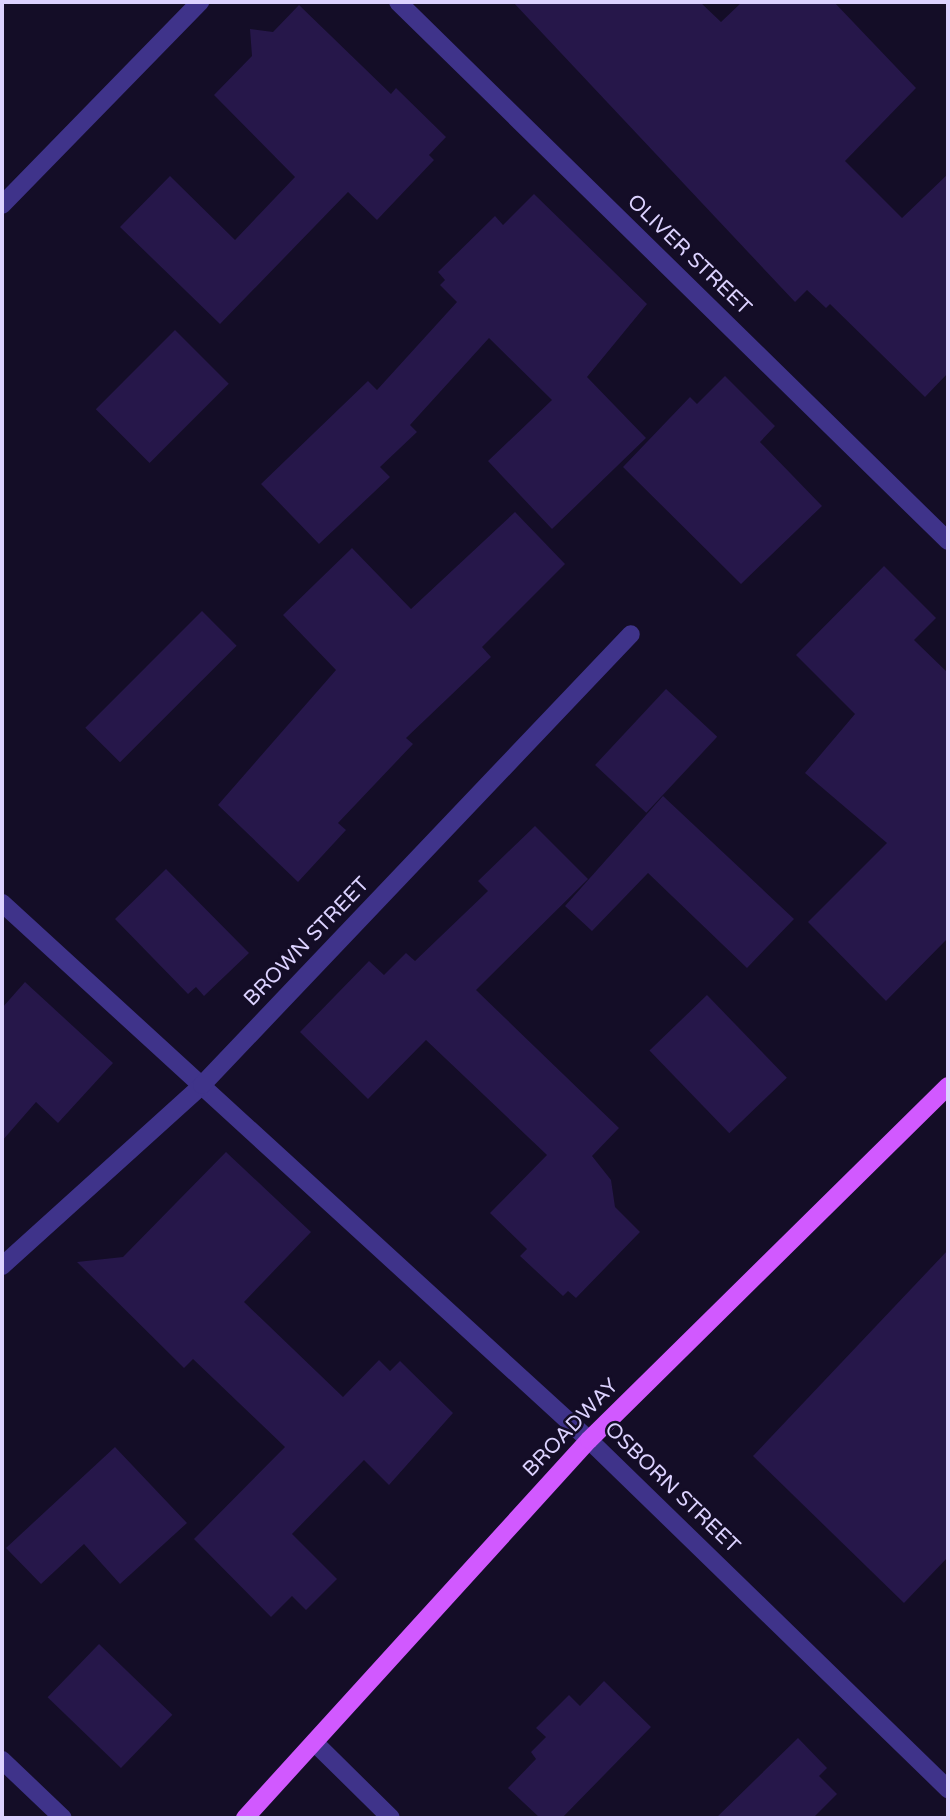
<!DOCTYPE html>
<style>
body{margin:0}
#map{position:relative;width:950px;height:1820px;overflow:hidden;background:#140d27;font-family:"Varela Round",sans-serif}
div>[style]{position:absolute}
.building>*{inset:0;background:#26174a;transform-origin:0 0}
.minor>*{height:18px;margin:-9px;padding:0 9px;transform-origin:9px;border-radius:9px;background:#3f338a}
.major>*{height:18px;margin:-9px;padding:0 9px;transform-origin:9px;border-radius:9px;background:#d159ff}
span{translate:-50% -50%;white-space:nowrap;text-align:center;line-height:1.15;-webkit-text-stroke:5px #140d27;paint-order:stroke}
.street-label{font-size:21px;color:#dcd2ff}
.frame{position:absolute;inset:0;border:4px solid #dcd2ff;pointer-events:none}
</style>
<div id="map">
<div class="building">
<div style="clip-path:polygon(513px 2px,700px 2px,721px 22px,742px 2px,834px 2px,916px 88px,845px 161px,902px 218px,948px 174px,948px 373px,925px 397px,830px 304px,826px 308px,807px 290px,795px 302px)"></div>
<div style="clip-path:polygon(299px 5px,391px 94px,396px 88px,446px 137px,429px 155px,434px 160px,377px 220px,348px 192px,220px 324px,120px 227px,170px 176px,235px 240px,295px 177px,214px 95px,252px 56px,250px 29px,273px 32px)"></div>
<div style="clip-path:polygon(534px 194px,647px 304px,587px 377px,646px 438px,552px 529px,488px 461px,552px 400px,489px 338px,410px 425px,417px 432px,380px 467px,390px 477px,319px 544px,261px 484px,368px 381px,377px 390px,457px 302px,440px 285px,445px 280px,438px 272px,495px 216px,503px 225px)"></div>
<div style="left:175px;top:330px;width:76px;height:112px;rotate:45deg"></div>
<div style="clip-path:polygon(725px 376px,775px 426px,760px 442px,822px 506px,741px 584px,623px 467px,690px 397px,697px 404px)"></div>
<div style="clip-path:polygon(515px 512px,565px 564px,482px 647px,491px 657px,406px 738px,413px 744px,338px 823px,346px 830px,298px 882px,218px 805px,336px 670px,283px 615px,352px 548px,411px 609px)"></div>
<div style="clip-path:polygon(884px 566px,936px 618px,914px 640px,948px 673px,948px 938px,886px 1001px,808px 922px,887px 843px,805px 773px,855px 714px,796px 655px)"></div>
<div style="left:202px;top:611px;width:49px;height:165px;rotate:45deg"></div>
<div style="left:666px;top:689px;width:70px;height:104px;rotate:43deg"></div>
<div style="clip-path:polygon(663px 796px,794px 919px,747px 968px,648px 873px,592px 931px,565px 906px)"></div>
<div style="clip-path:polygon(535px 826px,588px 879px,476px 990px,619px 1128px,592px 1156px,611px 1180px,615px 1207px,640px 1232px,576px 1298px,568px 1291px,563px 1296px,520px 1256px,527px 1249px,490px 1213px,547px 1155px,426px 1040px,368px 1099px,300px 1032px,369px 961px,384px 975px,406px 953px,415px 961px,488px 891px,478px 881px)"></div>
<div style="clip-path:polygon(166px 869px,249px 953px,204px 996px,196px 987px,188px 994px,115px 919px)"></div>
<div style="clip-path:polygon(25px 982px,113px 1063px,58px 1123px,36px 1102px,2px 1141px,2px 1008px)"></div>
<div style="left:707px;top:995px;width:115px;height:80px;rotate:46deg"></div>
<div style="clip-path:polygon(226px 1152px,311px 1232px,244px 1302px,343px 1397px,379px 1360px,390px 1371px,400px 1361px,453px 1413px,389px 1485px,364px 1460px,292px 1534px,337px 1579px,306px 1610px,292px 1596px,271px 1617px,194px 1539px,285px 1447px,193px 1359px,184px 1368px,77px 1262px,123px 1257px)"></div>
<div style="clip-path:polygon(948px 1250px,948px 1557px,904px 1603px,753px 1456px)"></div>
<div style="clip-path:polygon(115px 1447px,187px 1523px,120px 1584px,84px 1544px,41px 1584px,6px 1548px)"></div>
<div style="left:99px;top:1644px;width:102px;height:74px;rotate:44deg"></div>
<div style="clip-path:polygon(604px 1681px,651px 1727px,562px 1818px,540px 1818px,508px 1788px,536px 1759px,531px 1752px,546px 1737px,536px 1728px,569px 1695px,580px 1706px)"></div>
<div style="clip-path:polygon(798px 1738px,827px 1768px,819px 1776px,837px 1794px,813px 1818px,716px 1818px)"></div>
</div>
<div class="minor">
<div style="left:398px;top:2px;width:770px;rotate:44.42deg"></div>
<div style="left:2px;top:205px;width:284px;rotate:-45.7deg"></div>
<div style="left:2px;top:903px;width:796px;rotate:42.45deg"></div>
<div style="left:589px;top:1440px;width:501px;rotate:44.19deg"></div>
<div style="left:2px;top:1266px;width:270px;rotate:-42.1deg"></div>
<div style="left:202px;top:1085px;width:622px;rotate:-46.43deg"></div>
<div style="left:316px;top:1744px;width:105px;rotate:44.6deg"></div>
<div style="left:2px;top:1760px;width:84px;rotate:43.6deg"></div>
</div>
<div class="major">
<div style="left:245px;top:1818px;width:511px;rotate:-47.7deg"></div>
<div style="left:589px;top:1440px;width:504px;rotate:-44.6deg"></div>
</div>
<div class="street-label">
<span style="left:689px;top:255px;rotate:44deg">OLIVER STREET</span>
<span style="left:307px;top:942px;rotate:-46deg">BROWN STREET</span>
<span style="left:571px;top:1428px;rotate:-46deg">BROADWAY</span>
<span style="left:672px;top:1488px;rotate:44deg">OSBORN STREET</span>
</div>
<div class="frame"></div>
</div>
